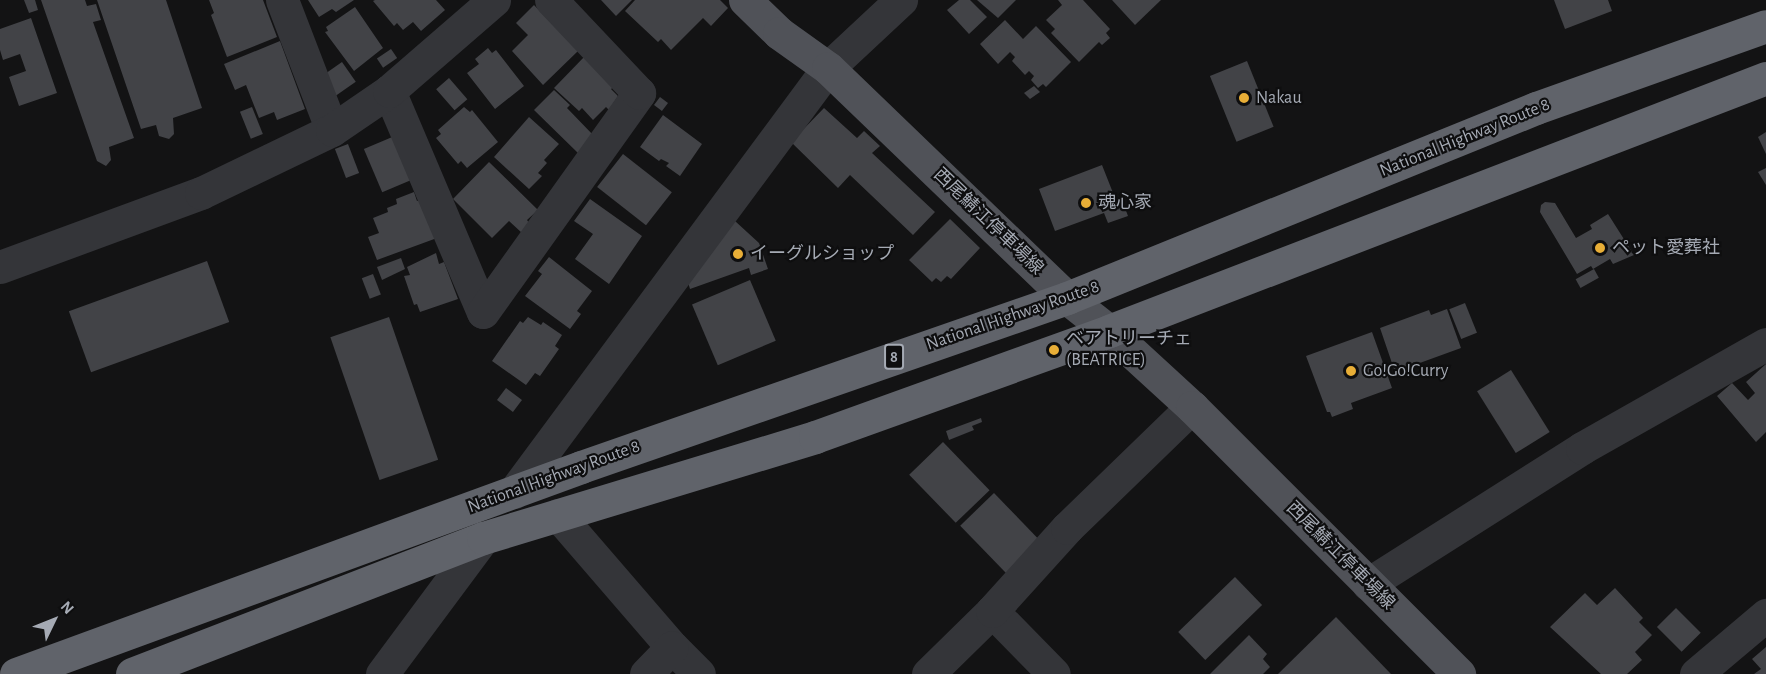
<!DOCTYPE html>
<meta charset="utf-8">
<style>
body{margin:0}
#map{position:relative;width:1766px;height:674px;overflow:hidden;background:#131314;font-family:"Alegreya Sans","Noto Sans JP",sans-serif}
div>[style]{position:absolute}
.building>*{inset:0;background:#424347;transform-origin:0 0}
.minor>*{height:33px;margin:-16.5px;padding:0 16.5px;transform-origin:16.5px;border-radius:16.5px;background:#343539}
.major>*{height:33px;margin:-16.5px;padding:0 16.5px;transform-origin:16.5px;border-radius:16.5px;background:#505258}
.highway>*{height:33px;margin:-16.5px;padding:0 16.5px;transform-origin:16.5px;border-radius:16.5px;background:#60636a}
.dots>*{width:16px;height:16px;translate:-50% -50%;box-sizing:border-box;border:3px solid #0e0e0f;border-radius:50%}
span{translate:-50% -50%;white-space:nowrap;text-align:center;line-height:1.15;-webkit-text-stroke:4.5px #0e0e0f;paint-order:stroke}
.shield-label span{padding:2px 4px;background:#0e0e0f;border:2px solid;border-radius:4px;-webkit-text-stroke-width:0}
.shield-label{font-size:16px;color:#a5aab4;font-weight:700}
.poi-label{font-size:18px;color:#a5aab4}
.left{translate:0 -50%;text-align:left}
.street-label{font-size:18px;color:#a5aab4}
.north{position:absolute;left:24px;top:590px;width:60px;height:60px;-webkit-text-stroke:4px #0e0e0f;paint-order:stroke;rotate:47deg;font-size:16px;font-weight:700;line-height:24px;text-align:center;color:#a5aab4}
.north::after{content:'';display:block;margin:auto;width:21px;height:27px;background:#a5aab4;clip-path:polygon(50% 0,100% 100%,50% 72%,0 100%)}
</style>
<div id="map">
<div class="building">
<div style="clip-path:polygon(24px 0,35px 0,38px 10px,29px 13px)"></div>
<div style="clip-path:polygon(41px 0,85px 0,87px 6px,96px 4px,101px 20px,93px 22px,134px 138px,109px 147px,111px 160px,106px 166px,97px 161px)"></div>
<div style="clip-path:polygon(97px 0,166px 0,202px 108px,173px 118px,174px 134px,169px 139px,159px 136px,156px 125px,141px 129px)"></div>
<div style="clip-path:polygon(209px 0,263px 0,277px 37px,227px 57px,211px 15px,214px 13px)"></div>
<div style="clip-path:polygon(308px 0,354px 0,336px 12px,332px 9px,319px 17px)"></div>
<div style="clip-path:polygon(375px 0,436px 0,445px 10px,421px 31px,413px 22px,403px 30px,397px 23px,394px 26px,373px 1px)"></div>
<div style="clip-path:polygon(601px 0,632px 0,616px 16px)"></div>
<div style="clip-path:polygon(635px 0,720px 0,728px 8px,711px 26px,703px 18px,671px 50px,661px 39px,658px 42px,625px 11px)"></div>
<div style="clip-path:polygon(959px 0,970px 0,987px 17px,969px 34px,947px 10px)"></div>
<div style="clip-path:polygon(977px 0,1016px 0,998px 18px)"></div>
<div style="clip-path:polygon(1058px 0,1083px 0,1110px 29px,1106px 33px,1110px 38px,1102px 45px,1099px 42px,1079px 62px,1051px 33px,1055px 29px,1046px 20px,1062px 5px)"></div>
<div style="clip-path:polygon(1112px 0,1161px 0,1135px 25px)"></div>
<div style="clip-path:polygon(1554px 0,1608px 0,1612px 11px,1565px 29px)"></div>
<div style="clip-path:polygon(534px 5px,578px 51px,543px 85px,512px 51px,528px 35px,516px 23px)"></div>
<div style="clip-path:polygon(355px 7px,383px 48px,354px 71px,325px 32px,328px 31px,326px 27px)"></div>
<div style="clip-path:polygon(31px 18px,57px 93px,19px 106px,9px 77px,26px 71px,20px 54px,3px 60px,0 50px,0 29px)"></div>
<div style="clip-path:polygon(1005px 20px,1023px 39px,1036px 26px,1071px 62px,1046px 87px,1043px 84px,1038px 88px,1031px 80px,1034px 76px,1029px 71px,1025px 75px,1012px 61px,1015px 57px,1010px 52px,998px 64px,980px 44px)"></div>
<div style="clip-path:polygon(280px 41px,305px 109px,277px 120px,274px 112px,259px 118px,246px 85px,235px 90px,224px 64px)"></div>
<div style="clip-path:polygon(488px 48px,492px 53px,496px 50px,524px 86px,495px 109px,467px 73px,479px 64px,475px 59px)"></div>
<div style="left:391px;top:49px;width:11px;height:17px;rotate:56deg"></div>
<div style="clip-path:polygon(585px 56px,615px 86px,611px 89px,618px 96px,609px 110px,606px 107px,593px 120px,582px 108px,579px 111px,554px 88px)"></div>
<div style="left:1247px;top:61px;width:71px;height:40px;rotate:68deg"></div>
<div style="left:342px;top:62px;width:24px;height:24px;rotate:55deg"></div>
<div style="left:449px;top:78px;width:28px;height:17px;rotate:49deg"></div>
<div style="clip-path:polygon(1034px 86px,1040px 92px,1030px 99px,1024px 93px)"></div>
<div style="clip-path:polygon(554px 90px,570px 105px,567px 108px,595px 137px,579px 154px,534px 110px)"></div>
<div style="left:660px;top:97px;width:10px;height:10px;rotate:37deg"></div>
<div style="left:252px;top:107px;width:29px;height:13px;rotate:68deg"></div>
<div style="clip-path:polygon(464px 107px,470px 112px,472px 110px,498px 142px,467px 168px,461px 161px,458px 164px,436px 138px,441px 134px,438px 130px)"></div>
<div style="clip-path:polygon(824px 108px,857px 138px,864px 131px,880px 146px,872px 153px,935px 212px,913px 235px,850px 175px,838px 188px,791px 142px)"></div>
<div style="clip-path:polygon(663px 115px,702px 144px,680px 176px,666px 166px,669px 163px,661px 159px,659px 161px,640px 147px)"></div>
<div style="clip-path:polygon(529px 117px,559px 144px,544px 160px,547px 163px,538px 173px,542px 176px,529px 189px,494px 157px)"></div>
<div style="clip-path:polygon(1766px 132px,1766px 154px,1758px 137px)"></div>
<div style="left:397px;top:135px;width:47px;height:36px;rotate:67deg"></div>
<div style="left:348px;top:144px;width:31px;height:14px;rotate:69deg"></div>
<div style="left:623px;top:154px;width:62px;height:42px;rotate:38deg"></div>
<div style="clip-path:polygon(489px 162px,538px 210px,527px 220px,530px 224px,522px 233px,509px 221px,492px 238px,453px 199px)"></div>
<div style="clip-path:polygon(1102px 165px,1117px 203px,1122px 200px,1128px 216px,1108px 223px,1104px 213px,1055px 231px,1039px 189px)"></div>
<div style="clip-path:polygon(1766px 168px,1766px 185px,1758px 172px)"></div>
<div style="clip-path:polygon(414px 192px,417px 201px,422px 199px,437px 238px,377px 260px,368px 237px,379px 233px,373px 218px,388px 212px,387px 208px,397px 204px,396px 199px)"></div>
<div style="clip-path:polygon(590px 199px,642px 236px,609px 284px,575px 259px,593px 234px,574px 221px)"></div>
<div style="clip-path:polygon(1545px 202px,1555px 203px,1576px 238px,1592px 229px,1590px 225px,1608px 214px,1634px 255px,1613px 264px,1610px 259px,1593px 269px,1591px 266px,1577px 274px,1540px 212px,1541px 205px)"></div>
<div style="clip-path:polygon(950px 219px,980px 248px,951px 279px,947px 276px,941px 282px,936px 278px,932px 282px,909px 260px)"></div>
<div style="clip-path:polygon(735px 221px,759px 243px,768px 269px,751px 275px,749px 268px,690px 289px,687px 279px)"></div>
<div style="clip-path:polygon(436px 253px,439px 264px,444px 262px,458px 299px,420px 312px,417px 304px,414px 305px,404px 276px,410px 275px,407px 267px)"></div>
<div style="clip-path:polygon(549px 257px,592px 291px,577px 311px,581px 314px,570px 329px,525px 296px,542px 274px,538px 271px)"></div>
<div style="clip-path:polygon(401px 258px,405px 269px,382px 280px,377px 267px)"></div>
<div style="left:207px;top:261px;width:65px;height:147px;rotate:70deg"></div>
<div style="left:1594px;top:269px;width:10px;height:21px;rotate:61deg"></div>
<div style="left:373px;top:274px;width:22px;height:12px;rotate:69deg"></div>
<div style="left:750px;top:280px;width:66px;height:63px;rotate:67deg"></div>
<div style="left:1465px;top:303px;width:32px;height:17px;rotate:68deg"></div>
<div style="clip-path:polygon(1447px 309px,1461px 348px,1395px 372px,1380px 328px,1429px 310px,1431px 315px)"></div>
<div style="left:389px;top:317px;width:151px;height:62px;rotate:71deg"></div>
<div style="clip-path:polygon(528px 317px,541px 325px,543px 322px,562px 335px,555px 346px,559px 349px,540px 376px,535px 373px,526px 385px,492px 361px,520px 321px,523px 323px)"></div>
<div style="clip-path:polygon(1372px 332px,1392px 388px,1351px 403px,1353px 409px,1332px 417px,1330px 412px,1327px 412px,1306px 356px)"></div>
<div style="clip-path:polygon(1766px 364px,1766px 432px,1756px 442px,1717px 396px,1732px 383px,1748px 400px,1755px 393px,1746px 382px)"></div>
<div style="left:1511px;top:370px;width:73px;height:40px;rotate:58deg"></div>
<div style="left:506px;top:388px;width:20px;height:15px;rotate:37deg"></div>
<div style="clip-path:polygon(981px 418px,982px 422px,972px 426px,974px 430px,949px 440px,946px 431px)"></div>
<div style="left:943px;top:442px;width:67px;height:47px;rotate:46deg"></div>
<div style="left:994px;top:493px;width:67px;height:47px;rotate:46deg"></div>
<div style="left:1235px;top:577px;width:39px;height:79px;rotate:46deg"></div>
<div style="clip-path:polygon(1615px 588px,1643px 618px,1639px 622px,1652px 635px,1635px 652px,1642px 660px,1627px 674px,1601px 674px,1550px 627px,1585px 593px,1597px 605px)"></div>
<div style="left:1676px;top:608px;width:35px;height:27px;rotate:45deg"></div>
<div style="clip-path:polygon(1336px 617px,1391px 674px,1278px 674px)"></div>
<div style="clip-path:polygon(1249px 635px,1267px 654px,1263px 659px,1270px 667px,1263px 674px,1210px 674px)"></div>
<div style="clip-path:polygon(1766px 647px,1766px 674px,1754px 674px,1761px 669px,1752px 659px)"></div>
</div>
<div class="minor">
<div style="left:282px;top:0;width:139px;rotate:69deg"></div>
<div style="left:389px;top:91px;width:240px;rotate:67deg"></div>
<div style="left:483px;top:312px;width:269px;rotate:-54.5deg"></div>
<div style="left:639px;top:93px;width:128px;rotate:-133.4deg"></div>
<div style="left:0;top:267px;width:214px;rotate:-20.2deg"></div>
<div style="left:201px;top:193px;width:145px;rotate:-25.7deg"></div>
<div style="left:332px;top:130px;width:69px;rotate:-34.4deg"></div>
<div style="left:389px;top:91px;width:139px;rotate:-40.9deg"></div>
<div style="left:514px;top:492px;width:528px;rotate:-53.48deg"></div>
<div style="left:828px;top:68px;width:100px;rotate:-43deg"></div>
<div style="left:558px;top:515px;width:174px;rotate:49.2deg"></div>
<div style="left:672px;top:647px;width:38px;rotate:45deg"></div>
<div style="left:1368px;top:584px;width:254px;rotate:-32.4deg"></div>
<div style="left:1582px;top:448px;width:211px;rotate:-29.5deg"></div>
<div style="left:992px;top:611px;width:88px;rotate:45.5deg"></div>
<div style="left:382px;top:674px;width:169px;rotate:-53.4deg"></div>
<div style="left:646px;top:674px;width:37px;rotate:-46deg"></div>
<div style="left:928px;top:674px;width:90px;rotate:-44.5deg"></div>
<div style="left:992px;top:611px;width:112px;rotate:-47.9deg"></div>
<div style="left:1067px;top:528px;width:174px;rotate:-44.1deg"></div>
<div style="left:1696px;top:674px;width:92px;rotate:-40.1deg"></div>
</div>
<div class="major">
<div style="left:745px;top:0;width:47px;rotate:44.1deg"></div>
<div style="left:779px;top:33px;width:60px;rotate:35.5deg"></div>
<div style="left:828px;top:68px;width:332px;rotate:43.9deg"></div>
<div style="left:1067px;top:298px;width:53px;rotate:38.2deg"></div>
<div style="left:1109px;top:331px;width:113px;rotate:42.5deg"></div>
<div style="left:1192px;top:407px;width:378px;rotate:45deg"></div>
</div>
<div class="highway">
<div style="left:16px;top:674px;width:602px;rotate:-20.12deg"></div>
<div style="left:581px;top:467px;width:515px;rotate:-19.17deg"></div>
<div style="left:1067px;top:298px;width:506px;rotate:-22.05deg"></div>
<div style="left:1536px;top:108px;width:244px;rotate:-19.6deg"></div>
<div style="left:132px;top:674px;width:376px;rotate:-21.2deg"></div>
<div style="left:483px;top:538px;width:347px;rotate:-16.9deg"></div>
<div style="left:815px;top:437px;width:313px;rotate:-19.8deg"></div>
<div style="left:1109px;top:331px;width:704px;rotate:-21.06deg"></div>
</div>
<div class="dots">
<div style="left:1244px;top:98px;background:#e8ae37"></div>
<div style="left:1086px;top:203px;background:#e8ae37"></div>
<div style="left:1600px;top:248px;background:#e8ae37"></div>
<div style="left:738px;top:254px;background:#e8ae37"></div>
<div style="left:1054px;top:350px;background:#e8ae37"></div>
<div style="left:1351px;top:371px;background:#e8ae37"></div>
</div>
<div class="shield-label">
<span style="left:894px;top:357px">8</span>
</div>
<div class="poi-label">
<span class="left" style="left:1256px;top:98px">Nakau</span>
<span class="left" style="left:1098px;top:203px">魂心家</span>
<span class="left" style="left:1612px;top:248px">ペット愛葬社</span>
<span class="left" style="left:750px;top:254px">イーグルショップ</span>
<span class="left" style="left:1066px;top:350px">ベアトリーチェ<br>(BEATRICE)</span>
<span class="left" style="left:1363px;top:371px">Go!Go!Curry</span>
</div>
<div class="street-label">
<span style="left:1465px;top:138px;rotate:-22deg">National Highway Route 8</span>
<span style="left:988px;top:222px;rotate:44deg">西尾鯖江停車場線</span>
<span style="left:1013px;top:316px;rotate:-19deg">National Highway Route 8</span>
<span style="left:554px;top:477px;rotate:-20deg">National Highway Route 8</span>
<span style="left:1340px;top:556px;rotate:45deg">西尾鯖江停車場線</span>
</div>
<div class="north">N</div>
</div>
